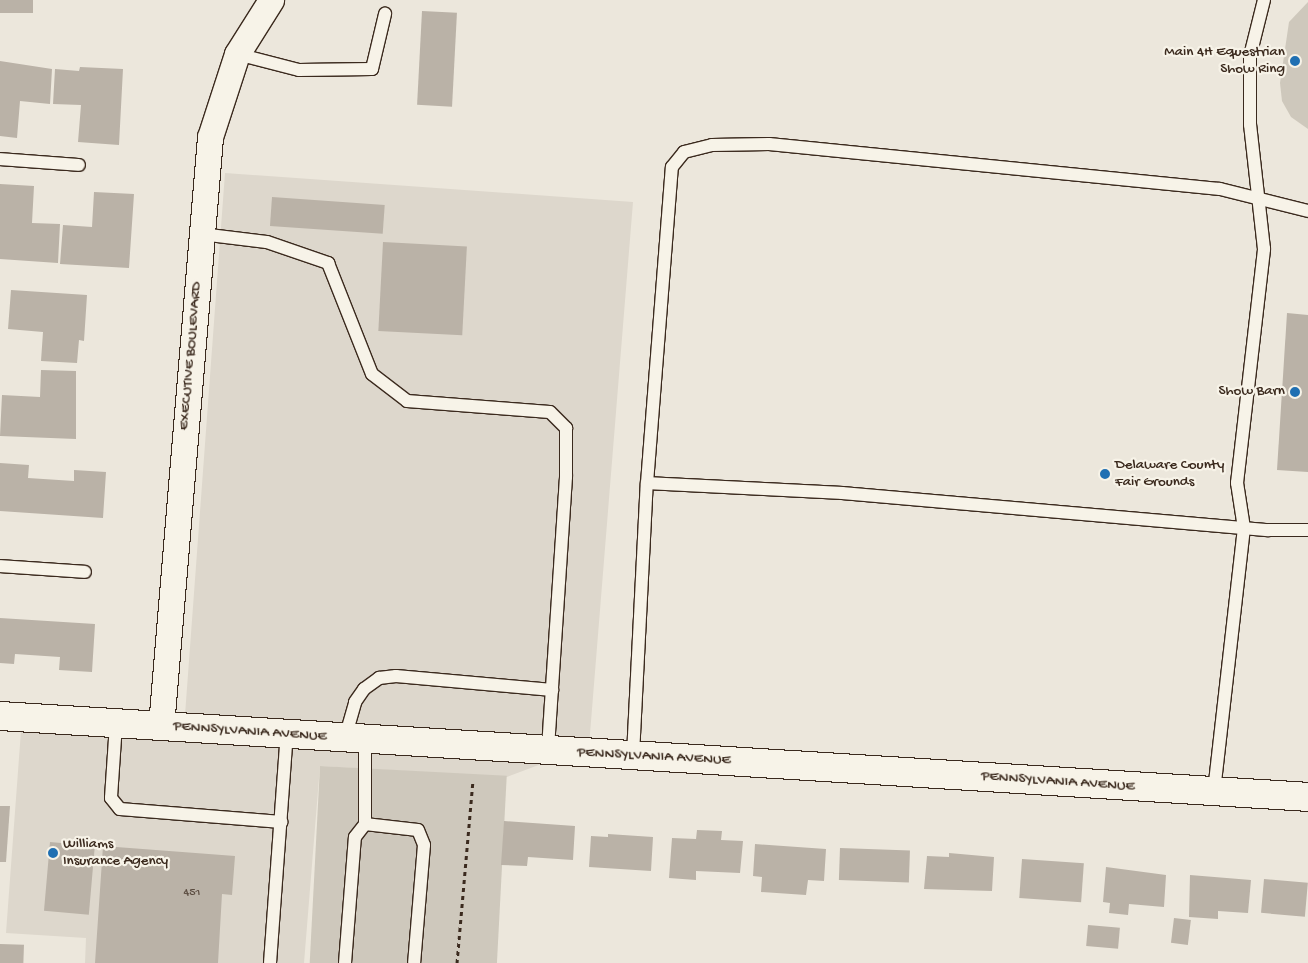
<!DOCTYPE html>
<style>
body{margin:0}
#map{position:relative;width:1308px;height:963px;overflow:hidden;background:#ece7dc;font-family:"Gochi Hand",sans-serif}
div>[style]{position:absolute}
.built>*{inset:0;background:#ddd7cc}
.green>*{inset:0;background:#cec8bc;transform-origin:0 0}
.building>*{inset:0;background:#bab2a7;transform-origin:0 0}
.path>*{height:3px;margin-top:-1.5px;transform-origin:0;background:repeating-linear-gradient(90deg,#3b2a1e 0 4px,transparent 0 8px)}
.roads{filter:drop-shadow(1px 0 #3b2a1e) drop-shadow(-1px 0 #3b2a1e) drop-shadow(0 1px #3b2a1e) drop-shadow(0 -1px #3b2a1e)}
.service>*{height:12px;margin:-6px;padding:0 6px;transform-origin:6px;border-radius:6px;background:#f7f3e8}
.minor>*{height:25px;margin:-12.5px;padding:0 12.5px;transform-origin:12.5px;border-radius:12.5px;background:#f7f3e8}
.tertiary>*{height:28px;margin:-14px;padding:0 14px;transform-origin:14px;border-radius:14px;background:#f7f3e8}
.dots>*{width:14px;height:14px;translate:-50% -50%;box-sizing:border-box;border:2px solid #f7f3e8;border-radius:50%}
span{translate:-50% -50%;white-space:nowrap;text-align:center;line-height:1.15;-webkit-text-stroke:4.5px #f7f3e8;paint-order:stroke}
.number-label{font-size:12px;color:#5b4c40}
.number-label span{-webkit-text-stroke-width:0}
.poi-label{font-size:15px;color:#3b2a1e}
.right{translate:-100% -50%;text-align:right}
.left{translate:0 -50%;text-align:left}
.street-label{font-size:15px;color:#3b2a1e}
</style>
<div id="map">
<div class="built">
<div style="clip-path:polygon(225px 173px,633px 202px,589px 746px,507px 777px,320px 766px,304px 963px,85px 963px,86px 938px,6px 933px,23px 704px,185px 715px)"></div>
</div>
<div class="green">
<div style="clip-path:polygon(1308px 2px,1308px 129px,1291px 117px,1282px 101px,1280px 83px,1289px 22px)"></div>
<div style="left:320px;top:766px;width:187px;height:198px;rotate:3deg"></div>
</div>
<div class="building">
<div style="left:0;top:0;width:33px;height:13px"></div>
<div style="left:422px;top:11px;width:35px;height:94px;rotate:3deg"></div>
<div style="clip-path:polygon(0 61px,52px 69px,50px 104px,20px 101px,17px 138px,0 136px)"></div>
<div style="clip-path:polygon(80px 67px,123px 69px,119px 145px,78px 142px,81px 105px,53px 104px,55px 69px,79px 71px)"></div>
<div style="clip-path:polygon(0 184px,34px 186px,32px 223px,60px 224px,58px 263px,0 259px)"></div>
<div style="clip-path:polygon(94px 192px,134px 194px,129px 268px,60px 264px,63px 225px,92px 227px)"></div>
<div style="left:272px;top:197px;width:113px;height:29px;rotate:4deg"></div>
<div style="left:383px;top:242px;width:84px;height:89px;rotate:3deg"></div>
<div style="clip-path:polygon(11px 290px,87px 295px,84px 341px,79px 340px,77px 363px,41px 361px,43px 332px,8px 329px)"></div>
<div style="clip-path:polygon(1287px 313px,1308px 315px,1308px 472px,1277px 470px)"></div>
<div style="clip-path:polygon(41px 370px,76px 371px,76px 439px,0 436px,2px 395px,40px 397px)"></div>
<div style="clip-path:polygon(0 463px,29px 465px,28px 478px,74px 481px,74px 470px,106px 472px,103px 518px,0 511px)"></div>
<div style="clip-path:polygon(0 618px,95px 624px,92px 672px,59px 670px,60px 657px,15px 654px,14px 664px,0 663px)"></div>
<div style="clip-path:polygon(0 806px,10px 806px,6px 862px,0 862px)"></div>
<div style="clip-path:polygon(504px 821px,575px 826px,573px 860px,528px 857px,527px 866px,501px 865px)"></div>
<div style="clip-path:polygon(697px 830px,722px 831px,721px 840px,743px 841px,740px 873px,696px 871px,696px 880px,669px 878px,672px 838px,696px 839px)"></div>
<div style="clip-path:polygon(608px 834px,653px 837px,651px 871px,589px 867px,591px 836px,608px 837px)"></div>
<div style="left:50px;top:842px;width:45px;height:69px;rotate:5deg"></div>
<div style="clip-path:polygon(755px 844px,826px 849px,824px 881px,808px 880px,806px 895px,761px 892px,762px 877px,753px 876px)"></div>
<div style="clip-path:polygon(103px 846px,235px 856px,232px 895px,222px 894px,218px 963px,95px 963px)"></div>
<div style="left:840px;top:848px;width:70px;height:32px;rotate:2deg"></div>
<div style="clip-path:polygon(949px 853px,994px 857px,992px 891px,924px 889px,927px 856px,949px 857px)"></div>
<div style="left:1022px;top:859px;width:62px;height:39px;rotate:4deg"></div>
<div style="clip-path:polygon(1106px 867px,1166px 875px,1164px 907px,1129px 904px,1128px 915px,1109px 913px,1110px 903px,1103px 902px)"></div>
<div style="clip-path:polygon(1190px 875px,1251px 880px,1248px 913px,1218px 911px,1218px 919px,1189px 917px)"></div>
<div style="left:1264px;top:879px;width:44px;height:34px;rotate:5deg"></div>
<div style="left:1174px;top:918px;width:17px;height:25px;rotate:7deg"></div>
<div style="left:1088px;top:925px;width:32px;height:21px;rotate:5deg"></div>
<div style="left:0;top:944px;width:24px;height:19px;rotate:2deg"></div>
</div>
<div class="path">
<div style="left:457px;top:963px;width:183px;rotate:-85deg"></div>
</div>
<div class="roads">
<div class="service">
<div style="left:237px;top:54px;width:64px;rotate:14.5deg"></div>
<div style="left:299px;top:70px;width:73px;rotate:-0.8deg"></div>
<div style="left:372px;top:69px;width:57px;rotate:-76.7deg"></div>
<div style="left:0;top:159px;width:79px;rotate:4.3deg"></div>
<div style="left:201px;top:234px;width:66px;rotate:6.9deg"></div>
<div style="left:267px;top:242px;width:65px;rotate:19deg"></div>
<div style="left:328px;top:263px;width:119px;rotate:68.4deg"></div>
<div style="left:372px;top:374px;width:44px;rotate:37.6deg"></div>
<div style="left:407px;top:401px;width:143px;rotate:4.4deg"></div>
<div style="left:550px;top:412px;width:23px;rotate:45deg"></div>
<div style="left:566px;top:428px;width:49px;rotate:90deg"></div>
<div style="left:566px;top:477px;width:274px;rotate:93.8deg"></div>
<div style="left:647px;top:483px;width:195px;rotate:2.9deg"></div>
<div style="left:842px;top:493px;width:428px;rotate:5deg"></div>
<div style="left:1268px;top:530px;width:40px"></div>
<div style="left:0;top:566px;width:85px;rotate:4deg"></div>
<div style="left:116px;top:724px;width:74px;rotate:93.9deg"></div>
<div style="left:111px;top:798px;width:14px;rotate:51deg"></div>
<div style="left:120px;top:809px;width:162px;rotate:4.6deg"></div>
<div style="left:345px;top:738px;width:37px;rotate:-74deg"></div>
<div style="left:355px;top:702px;width:16px;rotate:-55deg"></div>
<div style="left:364px;top:689px;width:19px;rotate:-36deg"></div>
<div style="left:379px;top:678px;width:17px;rotate:-7deg"></div>
<div style="left:396px;top:676px;width:157px;rotate:5.1deg"></div>
<div style="left:633px;top:755px;width:272px;rotate:-87.1deg"></div>
<div style="left:647px;top:483px;width:317px;rotate:-85.5deg"></div>
<div style="left:672px;top:167px;width:19px;rotate:-51deg"></div>
<div style="left:684px;top:152px;width:29px;rotate:-14deg"></div>
<div style="left:712px;top:145px;width:57px;rotate:-1deg"></div>
<div style="left:769px;top:144px;width:453px;rotate:5.7deg"></div>
<div style="left:1220px;top:189px;width:91px;rotate:14deg"></div>
<div style="left:1214px;top:791px;width:265px;rotate:-83.5deg"></div>
<div style="left:1244px;top:528px;width:46px;rotate:-98.8deg"></div>
<div style="left:1237px;top:483px;width:236px;rotate:-83.4deg"></div>
<div style="left:1264px;top:249px;width:125px;rotate:-96.4deg"></div>
<div style="left:1250px;top:125px;width:69px;rotate:-90deg"></div>
<div style="left:1250px;top:56px;width:58px;rotate:-76deg"></div>
<div style="left:365px;top:824px;width:53px;rotate:6.5deg"></div>
<div style="left:418px;top:830px;width:16px;rotate:68deg"></div>
<div style="left:424px;top:845px;width:118px;rotate:94.8deg"></div>
<div style="left:270px;top:963px;width:230px;rotate:-85.8deg"></div>
<div style="left:345px;top:963px;width:126px;rotate:-85.5deg"></div>
<div style="left:355px;top:837px;width:16px;rotate:-52deg"></div>
<div style="left:365px;top:824px;width:85px;rotate:-90deg"></div>
</div>
<div class="minor">
<div style="left:161px;top:726px;width:591px;rotate:-85.24deg"></div>
<div style="left:210px;top:137px;width:87px;rotate:-72deg"></div>
<div style="left:237px;top:54px;width:64px;rotate:-57.8deg"></div>
</div>
<div class="tertiary">
<div style="left:0;top:716px;width:1311px;rotate:3.54deg"></div>
</div>
</div>
<div class="dots">
<div style="left:1295px;top:61px;background:#1f6fb2"></div>
<div style="left:1295px;top:392px;background:#1f6fb2"></div>
<div style="left:1105px;top:474px;background:#1f6fb2"></div>
<div style="left:53px;top:853px;background:#1f6fb2"></div>
</div>
<div class="number-label">
<span style="left:192px;top:894px">451</span>
</div>
<div class="poi-label">
<span class="right" style="left:1285px;top:61px">Main 4H Equestrian<br>Show Ring</span>
<span class="right" style="left:1285px;top:392px">Show Barn</span>
<span class="left" style="left:1115px;top:474px">Delaware County<br>Fair Grounds</span>
<span class="left" style="left:63px;top:853px">Williams<br>Insurance Agency</span>
</div>
<div class="street-label">
<span style="left:191px;top:356px;rotate:-85deg">EXECUTIVE BOULEVARD</span>
<span style="left:250px;top:732px;rotate:4deg">PENNSYLVANIA AVENUE</span>
<span style="left:654px;top:757px;rotate:3deg">PENNSYLVANIA AVENUE</span>
<span style="left:1058px;top:782px;rotate:4deg">PENNSYLVANIA AVENUE</span>
</div>
</div>
